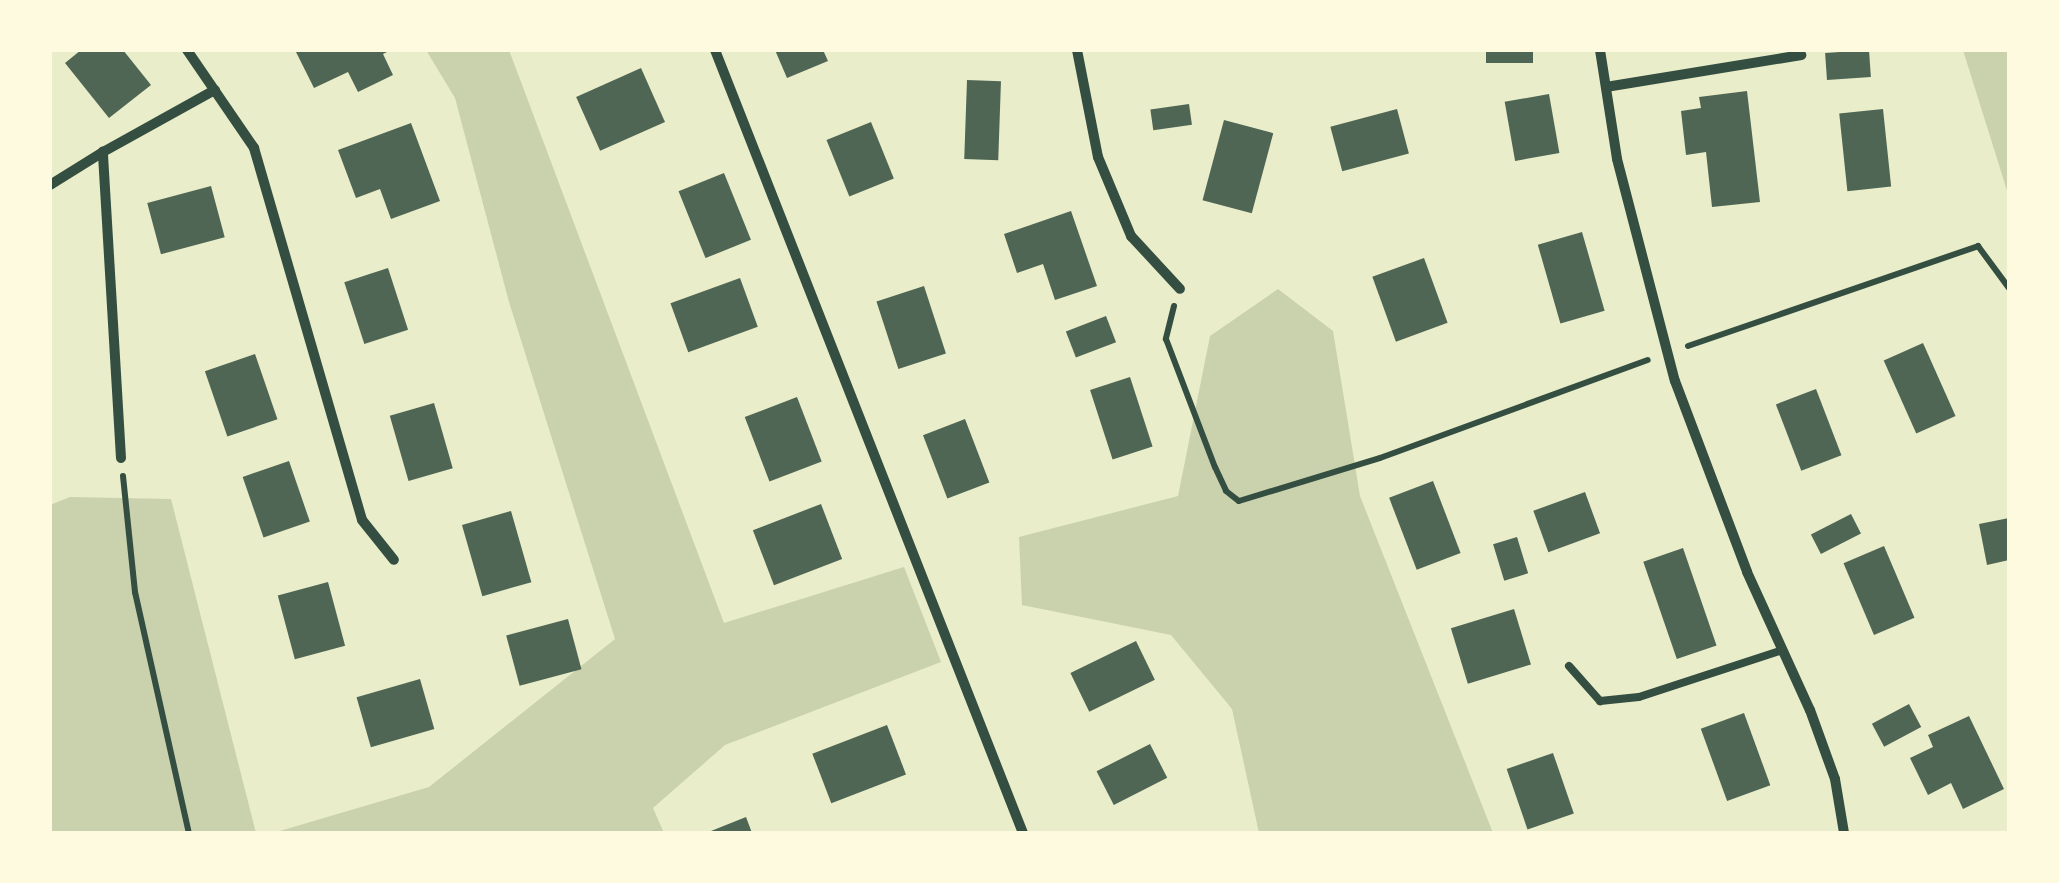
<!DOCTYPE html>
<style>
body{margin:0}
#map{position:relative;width:2059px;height:883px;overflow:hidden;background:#e9edc9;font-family:"IBM Plex Sans",sans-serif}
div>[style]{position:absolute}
.green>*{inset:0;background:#cad2ad}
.building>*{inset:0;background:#4f6655;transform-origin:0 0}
.path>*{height:6px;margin:-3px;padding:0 3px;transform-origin:3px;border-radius:3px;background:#344e41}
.service>*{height:8px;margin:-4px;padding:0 4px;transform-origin:4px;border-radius:4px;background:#344e41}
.minor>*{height:10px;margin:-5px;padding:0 5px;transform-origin:5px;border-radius:5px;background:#344e41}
span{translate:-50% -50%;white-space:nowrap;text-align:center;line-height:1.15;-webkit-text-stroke:10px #fefae0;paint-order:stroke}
.frame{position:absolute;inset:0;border:52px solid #fefae0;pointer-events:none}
</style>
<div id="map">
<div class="green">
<div style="clip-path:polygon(426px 50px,509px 50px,724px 623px,904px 567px,941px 662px,725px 745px,653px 808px,664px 833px,273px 833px,429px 787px,615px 639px,509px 302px,455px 98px)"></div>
<div style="clip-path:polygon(1963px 50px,2009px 50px,2009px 197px)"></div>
<div style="clip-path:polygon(1278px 289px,1333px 331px,1360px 496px,1493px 833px,1259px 833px,1232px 709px,1171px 635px,1022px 605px,1019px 537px,1178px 496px,1210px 336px)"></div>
<div style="clip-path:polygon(70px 497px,171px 499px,256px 833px,50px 833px,50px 505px)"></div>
</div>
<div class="building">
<div style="clip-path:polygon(81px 50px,123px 50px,151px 85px,109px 118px,65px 63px)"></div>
<div style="clip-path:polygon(295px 50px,391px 50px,383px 54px,393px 75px,358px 92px,348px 72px,314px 88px)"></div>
<div style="clip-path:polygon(775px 50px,823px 50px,828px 61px,787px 78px)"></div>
<div style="left:1486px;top:50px;width:47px;height:13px"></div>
<div style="left:1869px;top:50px;width:27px;height:44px;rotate:86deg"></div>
<div style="left:641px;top:68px;width:59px;height:71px;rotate:66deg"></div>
<div style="left:967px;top:80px;width:34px;height:79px;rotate:2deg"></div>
<div style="clip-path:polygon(1747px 91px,1760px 202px,1712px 207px,1706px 152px,1686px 155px,1681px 111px,1701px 108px,1699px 97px)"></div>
<div style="left:1549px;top:94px;width:60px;height:45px;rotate:80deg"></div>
<div style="left:1189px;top:104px;width:21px;height:39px;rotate:82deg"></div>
<div style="left:1397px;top:109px;width:46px;height:69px;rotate:75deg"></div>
<div style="left:1883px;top:109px;width:78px;height:44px;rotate:84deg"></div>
<div style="left:1224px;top:120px;width:51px;height:83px;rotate:15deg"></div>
<div style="left:871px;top:122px;width:61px;height:48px;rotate:68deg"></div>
<div style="clip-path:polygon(411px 123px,440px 201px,391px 219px,380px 189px,356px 198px,338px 150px)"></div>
<div style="left:724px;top:173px;width:72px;height:49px;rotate:68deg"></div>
<div style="left:211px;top:186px;width:53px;height:66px;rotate:75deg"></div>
<div style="clip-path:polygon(1071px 211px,1097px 286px,1055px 300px,1043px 264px,1017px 273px,1004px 234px)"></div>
<div style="left:1582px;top:232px;width:82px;height:46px;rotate:74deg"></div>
<div style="left:1424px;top:258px;width:69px;height:55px;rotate:70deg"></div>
<div style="left:388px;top:268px;width:65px;height:46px;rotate:72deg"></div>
<div style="left:740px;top:278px;width:52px;height:74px;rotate:70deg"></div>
<div style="left:924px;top:286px;width:71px;height:50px;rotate:72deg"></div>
<div style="left:1106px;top:316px;width:28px;height:43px;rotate:69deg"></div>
<div style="left:1923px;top:343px;width:80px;height:43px;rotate:66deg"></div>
<div style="left:255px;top:354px;width:69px;height:53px;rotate:71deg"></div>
<div style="left:1130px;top:377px;width:73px;height:42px;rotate:72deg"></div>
<div style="left:1816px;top:389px;width:71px;height:43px;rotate:69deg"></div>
<div style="left:797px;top:397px;width:69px;height:56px;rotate:69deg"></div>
<div style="left:434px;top:403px;width:68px;height:46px;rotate:74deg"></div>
<div style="left:965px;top:419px;width:68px;height:45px;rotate:69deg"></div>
<div style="left:289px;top:461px;width:64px;height:49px;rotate:71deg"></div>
<div style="left:1433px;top:481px;width:77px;height:47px;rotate:69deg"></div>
<div style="left:1585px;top:492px;width:44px;height:55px;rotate:70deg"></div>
<div style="left:821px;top:504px;width:59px;height:73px;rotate:69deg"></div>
<div style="left:511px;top:511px;width:74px;height:51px;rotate:74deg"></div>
<div style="left:1851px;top:514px;width:22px;height:45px;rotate:63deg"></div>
<div style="clip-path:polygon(2009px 518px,2009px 560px,1987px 565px,1979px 524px)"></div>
<div style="left:1517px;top:537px;width:38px;height:25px;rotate:73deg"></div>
<div style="left:1884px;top:546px;width:78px;height:44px;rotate:67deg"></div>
<div style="left:1683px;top:548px;width:103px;height:42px;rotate:71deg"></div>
<div style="left:328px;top:582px;width:66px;height:52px;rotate:75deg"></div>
<div style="left:1514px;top:609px;width:58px;height:66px;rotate:73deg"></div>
<div style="left:568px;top:619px;width:52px;height:64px;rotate:75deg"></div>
<div style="left:1136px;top:641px;width:43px;height:73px;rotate:64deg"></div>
<div style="left:420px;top:679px;width:52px;height:66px;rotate:74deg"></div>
<div style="left:1909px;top:704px;width:26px;height:42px;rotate:62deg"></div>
<div style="left:1744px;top:713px;width:77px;height:46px;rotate:70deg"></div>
<div style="clip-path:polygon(1969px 716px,2004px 789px,1963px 809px,1951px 783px,1928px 795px,1910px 758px,1933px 747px,1928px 735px)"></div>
<div style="left:887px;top:725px;width:53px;height:80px;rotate:69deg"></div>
<div style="left:1150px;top:744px;width:38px;height:60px;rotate:63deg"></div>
<div style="left:1553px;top:753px;width:64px;height:49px;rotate:71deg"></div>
<div style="clip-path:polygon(746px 817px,752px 833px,706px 833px)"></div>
</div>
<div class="path">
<div style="left:1174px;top:306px;width:34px;rotate:104deg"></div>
<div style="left:1166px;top:339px;width:137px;rotate:69.1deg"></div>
<div style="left:1215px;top:467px;width:26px;rotate:65deg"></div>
<div style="left:1226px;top:491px;width:16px;rotate:38deg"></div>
<div style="left:1239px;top:501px;width:147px;rotate:-17deg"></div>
<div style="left:1380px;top:458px;width:285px;rotate:-20.1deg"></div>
<div style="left:1688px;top:346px;width:307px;rotate:-19deg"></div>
<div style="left:1978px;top:246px;width:52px;rotate:53.6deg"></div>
<div style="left:123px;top:476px;width:117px;rotate:84.1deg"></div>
<div style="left:135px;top:592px;width:247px;rotate:77.4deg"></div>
</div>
<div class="service">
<div style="left:1569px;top:666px;width:47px;rotate:48.5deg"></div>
<div style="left:1600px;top:701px;width:39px;rotate:-6deg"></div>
<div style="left:1639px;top:697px;width:151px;rotate:-18.1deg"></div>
</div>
<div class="minor">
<div style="left:187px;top:50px;width:119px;rotate:55.6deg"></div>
<div style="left:254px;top:148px;width:387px;rotate:73.8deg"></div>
<div style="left:362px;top:520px;width:51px;rotate:51.3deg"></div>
<div style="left:715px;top:50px;width:841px;rotate:68.53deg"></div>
<div style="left:1077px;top:50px;width:109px;rotate:78.9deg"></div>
<div style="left:1098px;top:157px;width:86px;rotate:67.3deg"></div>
<div style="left:1131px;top:236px;width:72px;rotate:47.2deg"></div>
<div style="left:1600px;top:50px;width:110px;rotate:81.1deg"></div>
<div style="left:1617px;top:159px;width:229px;rotate:75.4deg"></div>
<div style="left:1675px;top:381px;width:204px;rotate:69.3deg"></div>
<div style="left:1747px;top:572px;width:152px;rotate:65.5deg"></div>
<div style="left:1810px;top:710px;width:73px;rotate:70.1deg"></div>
<div style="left:1835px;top:779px;width:55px;rotate:80.5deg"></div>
<div style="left:1606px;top:87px;width:198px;rotate:-9.3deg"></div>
<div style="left:50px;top:185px;width:62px;rotate:-31.9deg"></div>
<div style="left:121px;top:458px;width:307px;rotate:-93.4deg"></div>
<div style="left:103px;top:152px;width:128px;rotate:-29deg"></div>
</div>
<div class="frame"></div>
</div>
